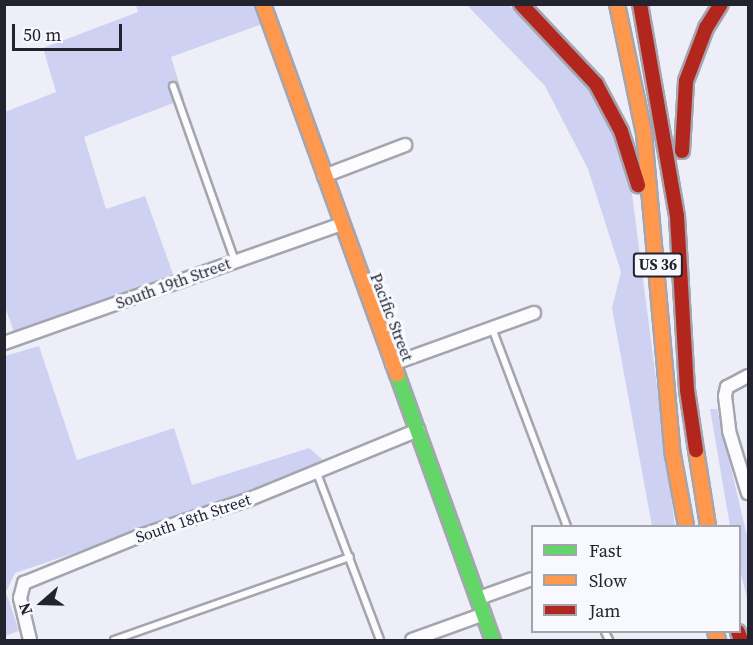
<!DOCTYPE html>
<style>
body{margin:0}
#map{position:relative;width:753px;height:645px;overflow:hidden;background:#edeef8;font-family:"Source Serif 4",serif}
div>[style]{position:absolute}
.green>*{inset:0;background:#cfd1f2}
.roads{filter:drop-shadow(2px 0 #a4a5ae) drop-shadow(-2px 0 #a4a5ae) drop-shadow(0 2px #a4a5ae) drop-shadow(0 -2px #a4a5ae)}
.lane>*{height:6px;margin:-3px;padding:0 3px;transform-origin:3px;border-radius:3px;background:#fcfcfe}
.street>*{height:12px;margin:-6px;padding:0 6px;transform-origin:6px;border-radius:6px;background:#fcfcfe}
.fast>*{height:14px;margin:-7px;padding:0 7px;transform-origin:7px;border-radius:7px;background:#63d668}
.slow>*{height:14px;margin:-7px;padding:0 7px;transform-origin:7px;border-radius:7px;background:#ff974d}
.jam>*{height:14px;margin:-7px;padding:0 7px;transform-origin:7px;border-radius:7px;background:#b3261e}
span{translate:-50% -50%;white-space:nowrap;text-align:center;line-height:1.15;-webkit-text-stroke:6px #f8f9ff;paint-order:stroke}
.shield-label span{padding:2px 4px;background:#f8f9ff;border:2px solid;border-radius:4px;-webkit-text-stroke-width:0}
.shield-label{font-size:15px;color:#22232e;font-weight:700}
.street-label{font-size:16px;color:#22232e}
.frame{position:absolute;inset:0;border:6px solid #22232e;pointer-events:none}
.legend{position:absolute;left:531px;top:525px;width:210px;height:108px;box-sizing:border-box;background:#f8f9ff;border:2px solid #a2a3ab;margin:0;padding:8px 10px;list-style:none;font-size:18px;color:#22232e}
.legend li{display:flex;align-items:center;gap:12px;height:30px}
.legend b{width:30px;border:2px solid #a2a3ab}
.north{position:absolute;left:12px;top:573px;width:60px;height:60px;-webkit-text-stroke:4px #f8f9ff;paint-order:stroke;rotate:250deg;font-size:16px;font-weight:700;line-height:24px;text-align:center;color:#22232e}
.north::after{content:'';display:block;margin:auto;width:21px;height:27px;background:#22232e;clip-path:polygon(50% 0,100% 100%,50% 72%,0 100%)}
.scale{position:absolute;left:12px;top:24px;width:110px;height:27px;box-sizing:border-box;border:3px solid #22232e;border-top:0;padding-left:8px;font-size:18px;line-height:21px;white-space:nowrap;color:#22232e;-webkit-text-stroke:4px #f8f9ff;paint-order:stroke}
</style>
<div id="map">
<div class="green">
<div style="clip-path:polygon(136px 5px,255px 5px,262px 24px,171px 57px,184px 99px,84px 137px,106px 209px,145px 196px,173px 274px,14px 332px,5px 307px,5px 112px,56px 92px,43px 48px,138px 12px)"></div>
<div style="clip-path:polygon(467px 5px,509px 5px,561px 54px,596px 96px,628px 163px,675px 526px,652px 526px,612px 308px,621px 272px,588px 169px,545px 86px)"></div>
<div style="clip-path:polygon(39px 346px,77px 460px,174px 428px,192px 485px,309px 448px,324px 461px,311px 473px,15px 573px,6px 592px,19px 631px,5px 636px,5px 356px)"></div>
<div style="clip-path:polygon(710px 409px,717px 409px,748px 540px,748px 602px,740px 570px,740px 526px,730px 526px)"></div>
</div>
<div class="roads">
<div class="lane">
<div style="left:173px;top:86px;width:186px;rotate:70.5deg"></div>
<div style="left:492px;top:328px;width:212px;rotate:69.3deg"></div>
<div style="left:317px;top:473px;width:178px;rotate:69.3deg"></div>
<div style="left:605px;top:632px;width:9px;rotate:63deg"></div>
<div style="left:114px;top:640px;width:250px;rotate:-19.4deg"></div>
</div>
<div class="street">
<div style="left:324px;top:176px;width:87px;rotate:-20.9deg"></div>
<div style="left:4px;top:343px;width:357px;rotate:-19.4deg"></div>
<div style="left:392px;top:364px;width:151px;rotate:-19.8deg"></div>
<div style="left:748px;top:376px;width:24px;rotate:152deg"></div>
<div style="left:727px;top:387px;width:9px;rotate:103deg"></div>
<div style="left:725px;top:396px;width:35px;rotate:83deg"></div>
<div style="left:729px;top:431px;width:65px;rotate:73deg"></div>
<div style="left:479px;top:598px;width:56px;rotate:-19.7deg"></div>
<div style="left:30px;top:640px;width:43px;rotate:-103.4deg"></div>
<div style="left:20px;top:598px;width:16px;rotate:-75deg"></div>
<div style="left:24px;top:583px;width:125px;rotate:-22.1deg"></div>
<div style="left:140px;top:536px;width:116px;rotate:-18.6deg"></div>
<div style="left:250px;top:499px;width:182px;rotate:-22.3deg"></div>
<div style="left:412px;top:640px;width:77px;rotate:-19.9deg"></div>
</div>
<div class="fast">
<div style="left:397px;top:374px;width:283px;rotate:70.2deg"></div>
</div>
<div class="slow">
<div style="left:263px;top:4px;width:394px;rotate:70.1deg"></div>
<div style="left:617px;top:4px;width:132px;rotate:78.2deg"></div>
<div style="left:644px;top:133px;width:323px;rotate:84.9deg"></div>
<div style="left:673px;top:455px;width:72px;rotate:79.6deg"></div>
<div style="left:696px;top:450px;width:77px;rotate:81deg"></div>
<div style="left:715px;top:632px;width:9px;rotate:69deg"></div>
</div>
<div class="jam">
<div style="left:521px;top:4px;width:110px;rotate:46.8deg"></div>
<div style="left:596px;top:84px;width:53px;rotate:62deg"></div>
<div style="left:621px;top:131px;width:57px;rotate:72.5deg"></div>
<div style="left:640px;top:4px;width:215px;rotate:80.1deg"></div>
<div style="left:677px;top:216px;width:174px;rotate:86.7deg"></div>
<div style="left:687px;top:390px;width:61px;rotate:81.5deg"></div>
<div style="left:682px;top:151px;width:70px;rotate:-86.7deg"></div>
<div style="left:686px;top:81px;width:57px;rotate:-69.3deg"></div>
<div style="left:706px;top:28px;width:28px;rotate:-58deg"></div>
<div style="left:738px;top:632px;width:9px;rotate:69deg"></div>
</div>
</div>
<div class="shield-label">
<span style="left:658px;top:265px">US 36</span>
</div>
<div class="street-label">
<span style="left:173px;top:283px;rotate:-20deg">South 19th Street</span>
<span style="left:392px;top:317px;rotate:69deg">Pacific Street</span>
<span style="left:193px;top:518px;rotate:-19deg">South 18th Street</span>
</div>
<div class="frame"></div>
<ul class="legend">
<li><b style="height:8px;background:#63d668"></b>Fast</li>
<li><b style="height:8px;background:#ff974d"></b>Slow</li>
<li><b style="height:8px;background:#b3261e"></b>Jam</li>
</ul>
<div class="north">N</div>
<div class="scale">50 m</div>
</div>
